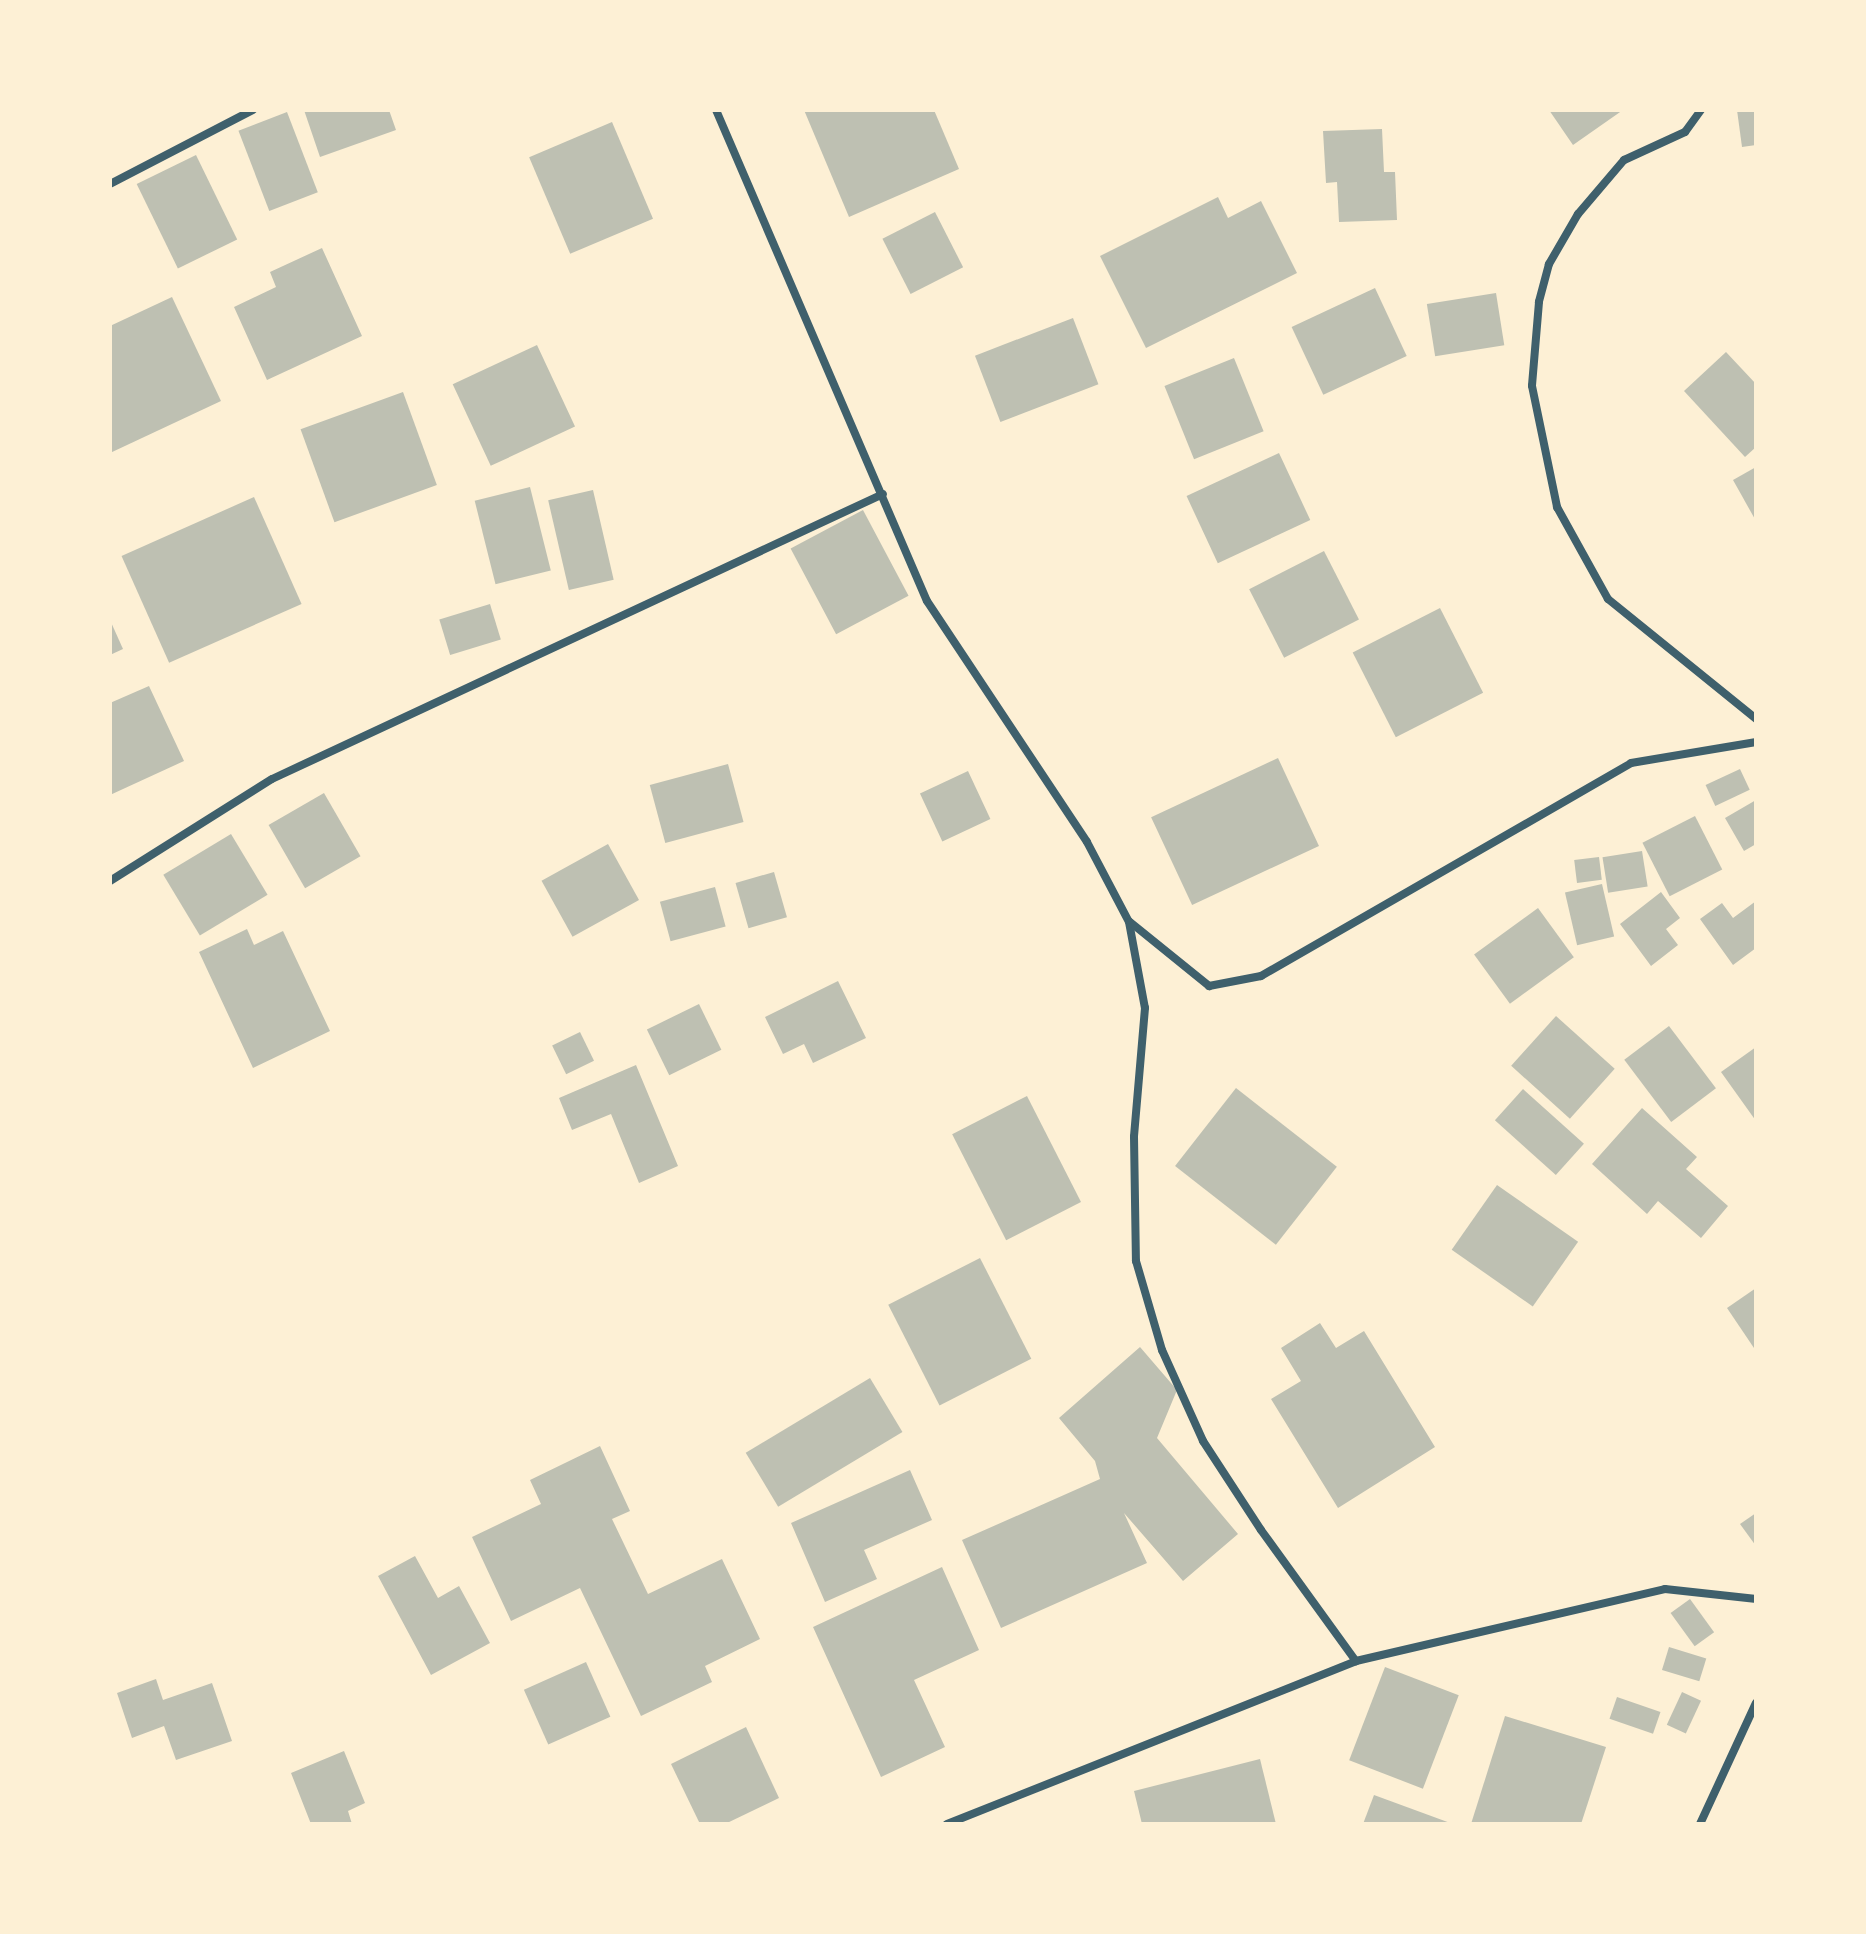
<!DOCTYPE html>
<style>
body{margin:0}
#map{position:relative;width:1866px;height:1934px;overflow:hidden;background:#fdf0d5;font-family:"Source Sans 3",sans-serif}
div>[style]{position:absolute}
.building>*{inset:0;background:#bec0b2;transform-origin:0 0}
.minor>*{height:8px;margin:-4px;padding:0 4px;transform-origin:4px;border-radius:4px;background:#3f606c}
span{translate:-50% -50%;white-space:nowrap;text-align:center;line-height:1.15;-webkit-text-stroke:8px #fdf0d5;paint-order:stroke}
.frame{position:absolute;inset:0;border:112px solid #fdf0d5;pointer-events:none}
</style>
<div id="map">
<div class="building">
<div style="clip-path:polygon(304px 110px,389px 110px,396px 130px,320px 157px)"></div>
<div style="clip-path:polygon(804px 110px,934px 110px,959px 169px,849px 217px)"></div>
<div style="clip-path:polygon(1549px 110px,1623px 110px,1573px 145px)"></div>
<div style="clip-path:polygon(1737px 110px,1756px 110px,1756px 145px,1742px 147px)"></div>
<div style="left:287px;top:112px;width:86px;height:52px;rotate:69deg"></div>
<div style="left:612px;top:122px;width:105px;height:90px;rotate:67deg"></div>
<div style="clip-path:polygon(1382px 129px,1384px 172px,1395px 172px,1397px 220px,1339px 222px,1337px 182px,1326px 183px,1323px 131px)"></div>
<div style="left:196px;top:155px;width:94px;height:66px;rotate:64deg"></div>
<div style="clip-path:polygon(1218px 197px,1228px 218px,1261px 201px,1297px 273px,1146px 348px,1100px 256px)"></div>
<div style="left:935px;top:212px;width:62px;height:59px;rotate:63deg"></div>
<div style="clip-path:polygon(322px 248px,362px 336px,267px 380px,234px 307px,276px 287px,270px 272px)"></div>
<div style="left:1375px;top:288px;width:75px;height:92px;rotate:65deg"></div>
<div style="left:1496px;top:293px;width:53px;height:70px;rotate:81deg"></div>
<div style="clip-path:polygon(172px 297px,221px 401px,110px 453px,110px 326px)"></div>
<div style="left:1073px;top:318px;width:71px;height:105px;rotate:69deg"></div>
<div style="left:537px;top:345px;width:90px;height:93px;rotate:65deg"></div>
<div style="clip-path:polygon(1726px 352px,1756px 384px,1756px 447px,1745px 457px,1684px 391px)"></div>
<div style="left:1234px;top:358px;width:79px;height:75px;rotate:68deg"></div>
<div style="left:403px;top:392px;width:99px;height:109px;rotate:70deg"></div>
<div style="left:1279px;top:453px;width:74px;height:102px;rotate:65deg"></div>
<div style="clip-path:polygon(1756px 467px,1756px 521px,1733px 480px)"></div>
<div style="left:530px;top:487px;width:86px;height:57px;rotate:76deg"></div>
<div style="left:593px;top:490px;width:92px;height:46px;rotate:77deg"></div>
<div style="left:254px;top:497px;width:117px;height:145px;rotate:66deg"></div>
<div style="left:863px;top:510px;width:97px;height:82px;rotate:62deg"></div>
<div style="left:1324px;top:551px;width:77px;height:84px;rotate:63deg"></div>
<div style="left:490px;top:604px;width:37px;height:53px;rotate:73deg"></div>
<div style="left:1440px;top:608px;width:95px;height:98px;rotate:63deg"></div>
<div style="clip-path:polygon(110px 620px,123px 649px,110px 655px)"></div>
<div style="clip-path:polygon(149px 686px,184px 761px,110px 795px,110px 703px)"></div>
<div style="left:1278px;top:758px;width:97px;height:140px;rotate:65deg"></div>
<div style="left:728px;top:764px;width:60px;height:81px;rotate:75deg"></div>
<div style="left:1740px;top:769px;width:23px;height:38px;rotate:65deg"></div>
<div style="left:968px;top:771px;width:53px;height:53px;rotate:65deg"></div>
<div style="left:324px;top:793px;width:73px;height:64px;rotate:60deg"></div>
<div style="clip-path:polygon(1756px 800px,1756px 844px,1744px 851px,1725px 818px)"></div>
<div style="left:1695px;top:816px;width:60px;height:59px;rotate:63deg"></div>
<div style="left:231px;top:834px;width:71px;height:79px;rotate:59deg"></div>
<div style="left:608px;top:844px;width:64px;height:76px;rotate:61deg"></div>
<div style="left:1642px;top:851px;width:36px;height:40px;rotate:81deg"></div>
<div style="left:1599px;top:857px;width:23px;height:25px;rotate:83deg"></div>
<div style="left:774px;top:872px;width:47px;height:40px;rotate:74deg"></div>
<div style="left:1602px;top:884px;width:54px;height:38px;rotate:77deg"></div>
<div style="left:715px;top:887px;width:41px;height:57px;rotate:75deg"></div>
<div style="clip-path:polygon(1661px 892px,1680px 918px,1666px 929px,1678px 945px,1651px 966px,1620px 924px)"></div>
<div style="clip-path:polygon(1756px 901px,1756px 948px,1733px 965px,1700px 919px,1722px 903px,1733px 918px)"></div>
<div style="left:1538px;top:908px;width:61px;height:79px;rotate:54deg"></div>
<div style="clip-path:polygon(247px 929px,254px 945px,283px 931px,330px 1031px,253px 1068px,199px 952px)"></div>
<div style="clip-path:polygon(838px 981px,866px 1038px,813px 1063px,804px 1044px,783px 1054px,765px 1017px)"></div>
<div style="left:699px;top:1004px;width:51px;height:58px;rotate:64deg"></div>
<div style="left:1556px;top:1016px;width:79px;height:67px;rotate:42deg"></div>
<div style="left:1669px;top:1026px;width:78px;height:56px;rotate:53deg"></div>
<div style="left:580px;top:1032px;width:32px;height:31px;rotate:64deg"></div>
<div style="clip-path:polygon(1756px 1047px,1756px 1121px,1721px 1072px)"></div>
<div style="clip-path:polygon(636px 1065px,678px 1166px,639px 1183px,611px 1114px,572px 1130px,559px 1098px)"></div>
<div style="left:1236px;top:1088px;width:128px;height:99px;rotate:38deg"></div>
<div style="left:1523px;top:1089px;width:82px;height:42px;rotate:42deg"></div>
<div style="left:1027px;top:1096px;width:119px;height:84px;rotate:63deg"></div>
<div style="clip-path:polygon(1642px 1108px,1697px 1157px,1686px 1169px,1728px 1206px,1701px 1238px,1658px 1201px,1647px 1214px,1592px 1164px)"></div>
<div style="left:1497px;top:1185px;width:99px;height:79px;rotate:35deg"></div>
<div style="left:980px;top:1258px;width:113px;height:103px;rotate:63deg"></div>
<div style="clip-path:polygon(1756px 1288px,1756px 1351px,1727px 1308px)"></div>
<div style="clip-path:polygon(1320px 1323px,1336px 1348px,1364px 1331px,1435px 1447px,1338px 1508px,1271px 1399px,1301px 1381px,1281px 1348px)"></div>
<div style="clip-path:polygon(1140px 1347px,1177px 1390px,1157px 1438px,1238px 1534px,1183px 1581px,1124px 1513px,1147px 1563px,1001px 1628px,962px 1540px,1100px 1479px,1095px 1461px,1059px 1418px)"></div>
<div style="left:870px;top:1378px;width:63px;height:145px;rotate:59deg"></div>
<div style="clip-path:polygon(600px 1446px,630px 1511px,612px 1519px,648px 1594px,722px 1559px,760px 1639px,705px 1666px,712px 1682px,641px 1716px,580px 1588px,511px 1621px,472px 1537px,541px 1504px,530px 1480px)"></div>
<div style="clip-path:polygon(910px 1470px,932px 1520px,864px 1550px,877px 1579px,825px 1602px,791px 1523px)"></div>
<div style="clip-path:polygon(1756px 1513px,1756px 1546px,1740px 1524px)"></div>
<div style="clip-path:polygon(415px 1556px,438px 1598px,459px 1586px,490px 1643px,431px 1675px,378px 1576px)"></div>
<div style="clip-path:polygon(942px 1567px,979px 1650px,914px 1680px,945px 1747px,881px 1777px,813px 1627px)"></div>
<div style="left:1690px;top:1599px;width:41px;height:24px;rotate:54deg"></div>
<div style="left:1669px;top:1647px;width:39px;height:24px;rotate:17deg"></div>
<div style="left:586px;top:1662px;width:60px;height:68px;rotate:66deg"></div>
<div style="left:1385px;top:1667px;width:79px;height:100px;rotate:21deg"></div>
<div style="clip-path:polygon(156px 1679px,163px 1700px,212px 1683px,232px 1741px,176px 1760px,164px 1726px,132px 1738px,117px 1693px)"></div>
<div style="left:1682px;top:1692px;width:21px;height:36px;rotate:25deg"></div>
<div style="left:1617px;top:1697px;width:46px;height:23px;rotate:19deg"></div>
<div style="clip-path:polygon(1505px 1716px,1606px 1747px,1581px 1824px,1471px 1824px)"></div>
<div style="clip-path:polygon(746px 1727px,779px 1798px,725px 1824px,700px 1824px,671px 1764px)"></div>
<div style="clip-path:polygon(344px 1751px,365px 1803px,348px 1811px,352px 1824px,311px 1824px,291px 1773px)"></div>
<div style="clip-path:polygon(1260px 1759px,1276px 1824px,1142px 1824px,1134px 1791px)"></div>
<div style="clip-path:polygon(1374px 1795px,1453px 1824px,1363px 1824px)"></div>
</div>
<div class="minor">
<div style="left:716px;top:110px;width:534px;rotate:66.75deg"></div>
<div style="left:927px;top:601px;width:289px;rotate:56.4deg"></div>
<div style="left:1087px;top:842px;width:90px;rotate:62.3deg"></div>
<div style="left:1129px;top:922px;width:87px;rotate:79.5deg"></div>
<div style="left:1145px;top:1008px;width:129px;rotate:94.9deg"></div>
<div style="left:1134px;top:1137px;width:124px;rotate:89.1deg"></div>
<div style="left:1136px;top:1261px;width:93px;rotate:73.7deg"></div>
<div style="left:1162px;top:1350px;width:100px;rotate:65.7deg"></div>
<div style="left:1203px;top:1441px;width:106px;rotate:56.9deg"></div>
<div style="left:1261px;top:1530px;width:162px;rotate:54.1deg"></div>
<div style="left:1356px;top:1661px;width:317px;rotate:-13.1deg"></div>
<div style="left:1665px;top:1589px;width:92px;rotate:6.3deg"></div>
<div style="left:1701px;top:110px;width:27px;rotate:126deg"></div>
<div style="left:1685px;top:132px;width:67px;rotate:155.3deg"></div>
<div style="left:1624px;top:160px;width:71px;rotate:130.4deg"></div>
<div style="left:1578px;top:214px;width:58px;rotate:120.1deg"></div>
<div style="left:1549px;top:264px;width:39px;rotate:105deg"></div>
<div style="left:1539px;top:302px;width:84px;rotate:94.8deg"></div>
<div style="left:1532px;top:386px;width:124px;rotate:78.3deg"></div>
<div style="left:1557px;top:507px;width:105px;rotate:61deg"></div>
<div style="left:1608px;top:599px;width:191px;rotate:39deg"></div>
<div style="left:110px;top:184px;width:161px;rotate:-27.4deg"></div>
<div style="left:110px;top:881px;width:191px;rotate:-32.2deg"></div>
<div style="left:272px;top:779px;width:674px;rotate:-25.01deg"></div>
<div style="left:1130px;top:922px;width:102px;rotate:39deg"></div>
<div style="left:1209px;top:986px;width:53px;rotate:-10.9deg"></div>
<div style="left:1261px;top:976px;width:427px;rotate:-29.9deg"></div>
<div style="left:1631px;top:763px;width:127px;rotate:-9.5deg"></div>
<div style="left:947px;top:1824px;width:440px;rotate:-21.7deg"></div>
<div style="left:1700px;top:1824px;width:133px;rotate:-65.2deg"></div>
</div>
<div class="frame"></div>
</div>
